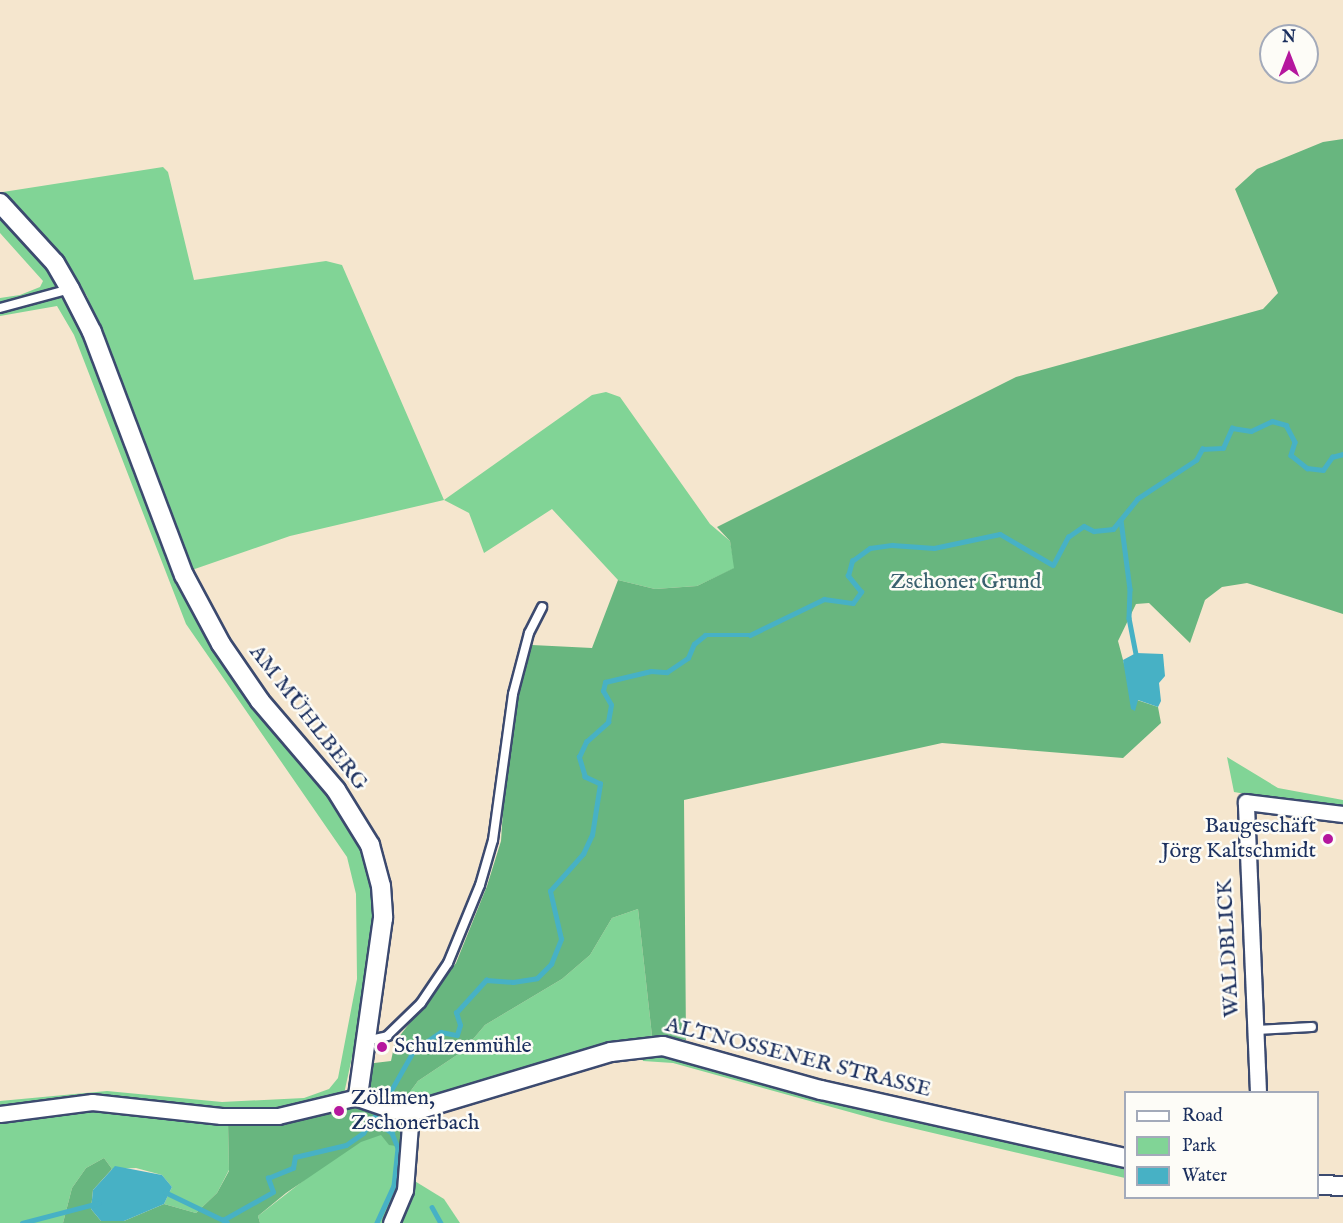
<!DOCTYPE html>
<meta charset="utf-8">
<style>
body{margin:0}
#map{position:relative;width:1343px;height:1223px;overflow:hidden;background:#f5e6ce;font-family:"IM FELL English",serif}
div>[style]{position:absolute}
.green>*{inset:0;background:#81d496}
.forest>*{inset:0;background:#68b67f}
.water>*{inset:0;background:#47b1c5}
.stream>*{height:4.5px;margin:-2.25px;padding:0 2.25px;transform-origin:2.25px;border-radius:2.25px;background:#47b1c5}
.roads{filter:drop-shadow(2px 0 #3c4a6f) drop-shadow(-2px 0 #3c4a6f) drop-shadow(0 2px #3c4a6f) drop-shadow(0 -2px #3c4a6f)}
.service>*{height:8px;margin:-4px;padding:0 4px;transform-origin:4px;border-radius:4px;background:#fff}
.minor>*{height:15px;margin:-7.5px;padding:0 7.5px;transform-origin:7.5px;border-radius:7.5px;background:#fff}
.tertiary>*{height:18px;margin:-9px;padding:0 9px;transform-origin:9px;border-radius:9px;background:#fff}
.dots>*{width:16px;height:16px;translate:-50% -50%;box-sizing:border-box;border:3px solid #fdfcf7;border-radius:50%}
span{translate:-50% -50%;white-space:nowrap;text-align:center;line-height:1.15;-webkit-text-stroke:5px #fdfcf7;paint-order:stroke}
.park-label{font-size:22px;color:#3a616f}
.street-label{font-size:22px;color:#1b2f5e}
.poi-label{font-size:22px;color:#1b2f5e}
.right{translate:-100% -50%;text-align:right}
.left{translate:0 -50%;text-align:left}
.legend{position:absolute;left:1124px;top:1091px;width:195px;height:108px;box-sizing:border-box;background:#fdfcf7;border:2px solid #a3aaba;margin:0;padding:8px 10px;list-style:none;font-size:18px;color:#1b2f5e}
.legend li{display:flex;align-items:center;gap:12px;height:30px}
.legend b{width:30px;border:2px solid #a3aaba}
.north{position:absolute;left:1259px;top:24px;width:60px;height:60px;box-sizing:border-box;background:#fdfcf7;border:2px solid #a3aaba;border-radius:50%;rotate:0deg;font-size:16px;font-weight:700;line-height:24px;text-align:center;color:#1b2f5e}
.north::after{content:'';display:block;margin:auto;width:21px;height:27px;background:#b5179e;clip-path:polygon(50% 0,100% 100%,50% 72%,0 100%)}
</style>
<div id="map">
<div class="green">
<div style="clip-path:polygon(163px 167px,168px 172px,194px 280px,326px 261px,342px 265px,444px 500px,592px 395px,606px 392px,620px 397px,710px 524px,730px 541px,735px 568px,697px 586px,655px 589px,618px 580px,552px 509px,484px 553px,469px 513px,444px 500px,290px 536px,189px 571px,87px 296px,56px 250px,3px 192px)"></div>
<div style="clip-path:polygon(0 210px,29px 240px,60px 283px,56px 288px,0 305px,0 298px,20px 295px,40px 287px,43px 281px,0 233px)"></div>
<div style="clip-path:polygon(57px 296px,70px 301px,79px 320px,179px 580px,364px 847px,378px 903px,370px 974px,344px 1094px,299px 1105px,250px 1110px,92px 1096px,0 1107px,0 1101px,107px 1091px,222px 1102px,304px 1098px,329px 1089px,338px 1078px,357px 979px,356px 894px,347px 857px,186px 624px,74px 335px,57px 306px,0 316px,0 312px)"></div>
<div style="clip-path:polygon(1227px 757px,1278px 788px,1343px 800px,1343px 811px,1234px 792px)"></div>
<div style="clip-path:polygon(638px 909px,652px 1036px,603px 1044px,413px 1102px,404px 1100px,418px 1081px,463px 1051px,485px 1025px,562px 979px,590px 955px,612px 918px)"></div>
<div style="clip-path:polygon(658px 1051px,1125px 1165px,1125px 1178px,882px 1121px,673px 1063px,643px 1061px,641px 1054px)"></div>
<div style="clip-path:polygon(91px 1108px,228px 1122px,229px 1170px,217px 1193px,196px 1213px,164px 1204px,172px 1187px,162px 1175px,136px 1168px,112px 1169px,104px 1158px,86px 1168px,72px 1188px,63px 1223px,0 1223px,0 1119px)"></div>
<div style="clip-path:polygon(381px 1134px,403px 1147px,397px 1188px,383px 1223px,260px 1223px,258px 1216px,326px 1163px,361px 1141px)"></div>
<div style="clip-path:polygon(413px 1180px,444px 1199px,460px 1223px,396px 1223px)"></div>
</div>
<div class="forest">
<div style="clip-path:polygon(1343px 139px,1343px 614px,1247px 583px,1222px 587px,1205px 600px,1190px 643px,1149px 603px,1136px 604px,1118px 641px,1131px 690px,1131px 709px,1137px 700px,1158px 707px,1161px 723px,1123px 758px,942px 743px,684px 800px,686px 1040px,652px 1036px,638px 909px,612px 918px,590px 955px,562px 979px,485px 1025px,463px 1051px,418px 1081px,404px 1100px,370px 1087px,366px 1064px,391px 1061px,395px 1042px,456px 963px,487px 886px,501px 841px,505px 779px,518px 692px,532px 645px,592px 648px,618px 580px,655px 589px,697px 586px,734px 568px,730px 541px,717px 527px,1016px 377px,1263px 309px,1278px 293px,1235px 189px,1257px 169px,1323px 142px)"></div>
<div style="clip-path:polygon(356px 1105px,392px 1120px,404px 1135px,403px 1147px,389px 1145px,381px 1135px,361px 1142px,286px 1193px,258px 1216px,260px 1223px,63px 1223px,72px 1188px,86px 1168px,104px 1158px,112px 1169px,93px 1190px,91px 1209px,101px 1221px,124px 1221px,164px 1204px,196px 1213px,217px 1193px,229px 1171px,228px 1122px,300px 1118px)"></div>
</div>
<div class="water">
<div style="clip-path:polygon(1136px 653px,1163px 654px,1165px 676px,1159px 683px,1161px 701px,1158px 707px,1138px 700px,1135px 711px,1131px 709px,1123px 660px)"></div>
<div style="clip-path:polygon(115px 1166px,162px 1175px,172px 1187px,164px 1204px,124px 1221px,101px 1221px,91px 1209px,93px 1190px)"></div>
</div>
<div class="stream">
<div style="left:1121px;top:520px;width:70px;rotate:82.6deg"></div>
<div style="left:1130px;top:589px;width:29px;rotate:92deg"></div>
<div style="left:1129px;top:618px;width:36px;rotate:79deg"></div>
<div style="left:385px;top:1101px;width:59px;rotate:-60.4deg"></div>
<div style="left:414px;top:1050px;width:32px;rotate:-34deg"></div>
<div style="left:441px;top:1032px;width:16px;rotate:11deg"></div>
<div style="left:457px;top:1035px;width:10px;rotate:-73deg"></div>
<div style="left:460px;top:1025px;width:13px;rotate:-108deg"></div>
<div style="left:456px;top:1013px;width:45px;rotate:-47.7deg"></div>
<div style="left:486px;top:980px;width:27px;rotate:4deg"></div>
<div style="left:513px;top:982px;width:24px;rotate:-9deg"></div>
<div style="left:537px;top:978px;width:20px;rotate:-45deg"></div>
<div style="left:551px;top:964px;width:27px;rotate:-68deg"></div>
<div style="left:561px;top:939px;width:49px;rotate:-102.9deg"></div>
<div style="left:550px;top:891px;width:50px;rotate:-48.3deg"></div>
<div style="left:583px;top:854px;width:21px;rotate:-65deg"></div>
<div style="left:592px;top:835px;width:52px;rotate:-81.1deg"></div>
<div style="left:600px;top:784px;width:17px;rotate:-155deg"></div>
<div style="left:585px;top:777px;width:21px;rotate:-107deg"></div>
<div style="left:579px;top:757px;width:17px;rotate:-65deg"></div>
<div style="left:586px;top:742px;width:30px;rotate:-42deg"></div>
<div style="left:608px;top:722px;width:17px;rotate:-80deg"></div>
<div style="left:611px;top:705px;width:16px;rotate:-120deg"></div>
<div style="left:603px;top:691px;width:9px;rotate:-77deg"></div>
<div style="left:605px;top:682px;width:47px;rotate:-13.4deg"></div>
<div style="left:651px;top:671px;width:16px;rotate:4deg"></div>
<div style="left:667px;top:672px;width:25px;rotate:-34deg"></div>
<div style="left:688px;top:658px;width:15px;rotate:-67deg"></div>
<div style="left:694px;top:644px;width:14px;rotate:-39deg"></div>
<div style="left:705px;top:635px;width:45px"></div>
<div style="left:750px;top:635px;width:82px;rotate:-25.9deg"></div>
<div style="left:824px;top:599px;width:29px;rotate:8deg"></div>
<div style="left:853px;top:603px;width:14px;rotate:-54deg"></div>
<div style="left:861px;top:592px;width:21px;rotate:-129deg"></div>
<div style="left:848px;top:576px;width:16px;rotate:-75deg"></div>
<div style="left:852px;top:561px;width:22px;rotate:-36deg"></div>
<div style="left:870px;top:548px;width:22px;rotate:-8deg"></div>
<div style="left:892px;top:545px;width:42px;rotate:4.1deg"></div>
<div style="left:934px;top:548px;width:67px;rotate:-12deg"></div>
<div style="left:1000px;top:534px;width:61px;rotate:30.3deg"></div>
<div style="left:1053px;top:565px;width:32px;rotate:-62deg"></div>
<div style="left:1068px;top:537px;width:19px;rotate:-35deg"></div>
<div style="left:1084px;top:526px;width:11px;rotate:27deg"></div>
<div style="left:1094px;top:531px;width:19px;rotate:-6deg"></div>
<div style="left:1113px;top:529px;width:38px;rotate:-51deg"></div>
<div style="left:1137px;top:499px;width:71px;rotate:-33.5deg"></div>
<div style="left:1196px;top:460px;width:13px;rotate:-61deg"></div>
<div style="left:1202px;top:449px;width:21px;rotate:-3deg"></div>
<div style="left:1223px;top:448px;width:22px;rotate:-66deg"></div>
<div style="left:1232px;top:428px;width:19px;rotate:9deg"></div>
<div style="left:1251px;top:431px;width:23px;rotate:-25deg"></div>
<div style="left:1272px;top:421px;width:15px;rotate:16deg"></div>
<div style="left:1286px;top:425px;width:19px;rotate:62deg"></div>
<div style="left:1295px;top:442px;width:14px;rotate:107deg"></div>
<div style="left:1291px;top:455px;width:21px;rotate:39deg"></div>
<div style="left:1307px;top:468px;width:16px;rotate:7deg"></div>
<div style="left:1323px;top:470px;width:16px;rotate:-55deg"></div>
<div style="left:1332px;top:457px;width:11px;rotate:-15deg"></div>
<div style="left:373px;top:1119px;width:24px;rotate:36deg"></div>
<div style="left:392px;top:1133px;width:16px;rotate:68deg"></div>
<div style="left:398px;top:1148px;width:38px;rotate:96deg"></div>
<div style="left:394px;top:1186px;width:41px;rotate:114.7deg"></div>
<div style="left:165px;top:1192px;width:64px;rotate:25.8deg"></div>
<div style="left:432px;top:1207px;width:18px;rotate:61deg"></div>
<div style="left:22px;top:1223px;width:79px;rotate:-14.7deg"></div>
<div style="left:227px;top:1223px;width:5px;rotate:-143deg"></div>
<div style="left:223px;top:1220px;width:57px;rotate:-29.2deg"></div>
<div style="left:273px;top:1192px;width:15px;rotate:-110deg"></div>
<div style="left:268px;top:1178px;width:27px;rotate:-22deg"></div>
<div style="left:293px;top:1168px;width:11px;rotate:-80deg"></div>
<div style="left:295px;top:1157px;width:52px;rotate:-13.2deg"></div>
<div style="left:346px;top:1145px;width:21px;rotate:-35deg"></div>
<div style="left:363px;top:1133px;width:28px;rotate:-55deg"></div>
</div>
<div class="roads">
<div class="service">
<div style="left:0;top:308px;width:73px;rotate:-15.2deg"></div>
<div style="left:1256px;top:1030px;width:56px;rotate:-3.1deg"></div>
<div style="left:366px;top:1041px;width:22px;rotate:-13deg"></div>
<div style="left:387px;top:1036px;width:47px;rotate:-44.1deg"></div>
<div style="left:421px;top:1003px;width:48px;rotate:-56deg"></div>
<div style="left:448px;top:963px;width:84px;rotate:-67.7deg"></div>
<div style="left:480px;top:885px;width:47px;rotate:-73.9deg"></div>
<div style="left:493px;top:840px;width:147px;rotate:-82.2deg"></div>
<div style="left:513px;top:694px;width:63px;rotate:-75.3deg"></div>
<div style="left:529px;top:633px;width:29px;rotate:-63deg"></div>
</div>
<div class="minor">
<div style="left:1258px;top:1092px;width:290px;rotate:-92.4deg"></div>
<div style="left:1246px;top:802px;width:98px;rotate:7.1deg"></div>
<div style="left:0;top:1114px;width:93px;rotate:-7.4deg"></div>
<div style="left:92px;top:1102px;width:130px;rotate:6.2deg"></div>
<div style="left:221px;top:1116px;width:57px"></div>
<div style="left:278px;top:1116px;width:82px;rotate:-13.4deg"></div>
<div style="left:391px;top:1223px;width:36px;rotate:-67deg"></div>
<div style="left:405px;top:1190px;width:78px;rotate:-85.6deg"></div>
</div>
<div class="tertiary">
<div style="left:0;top:203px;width:81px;rotate:47.5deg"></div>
<div style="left:55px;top:263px;width:30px;rotate:60deg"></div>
<div style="left:70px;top:289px;width:48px;rotate:62.9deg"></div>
<div style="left:92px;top:332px;width:260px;rotate:69.3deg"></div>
<div style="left:184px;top:575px;width:78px;rotate:61.8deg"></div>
<div style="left:221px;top:644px;width:69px;rotate:55.6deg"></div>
<div style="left:260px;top:701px;width:117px;rotate:49.5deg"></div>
<div style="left:336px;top:790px;width:65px;rotate:58.3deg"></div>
<div style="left:370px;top:845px;width:42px;rotate:75deg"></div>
<div style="left:381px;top:886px;width:32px;rotate:86deg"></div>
<div style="left:383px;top:918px;width:181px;rotate:98deg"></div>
<div style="left:358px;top:1097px;width:36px;rotate:19deg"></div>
<div style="left:392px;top:1109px;width:19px;rotate:9deg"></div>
<div style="left:411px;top:1112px;width:209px;rotate:-16.7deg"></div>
<div style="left:611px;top:1052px;width:52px;rotate:-6.6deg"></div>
<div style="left:663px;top:1046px;width:164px;rotate:15.6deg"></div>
<div style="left:821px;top:1090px;width:312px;rotate:12.6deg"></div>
<div style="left:1318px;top:1185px;width:25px;rotate:2deg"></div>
</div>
</div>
<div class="dots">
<div style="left:1328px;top:839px;background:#b5179e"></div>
<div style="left:382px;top:1047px;background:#b5179e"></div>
<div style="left:339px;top:1111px;background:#b5179e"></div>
</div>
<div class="park-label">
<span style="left:966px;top:583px">Zschoner Grund</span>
</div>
<div class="street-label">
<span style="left:308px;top:718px;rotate:52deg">AM MÜHLBERG</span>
<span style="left:1229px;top:948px;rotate:-93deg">WALDBLICK</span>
<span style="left:798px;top:1058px;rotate:14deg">ALTNOSSENER STRASSE</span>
</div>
<div class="poi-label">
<span class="right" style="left:1316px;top:839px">Baugeschäft<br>Jörg Kaltschmidt</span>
<span class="left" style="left:394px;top:1047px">Schulzenmühle</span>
<span class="left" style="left:351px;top:1111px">Zöllmen,<br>Zschonerbach</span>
</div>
<ul class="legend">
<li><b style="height:8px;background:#fff"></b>Road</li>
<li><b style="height:16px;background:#81d496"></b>Park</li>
<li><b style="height:16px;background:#47b1c5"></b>Water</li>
</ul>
<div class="north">N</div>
</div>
